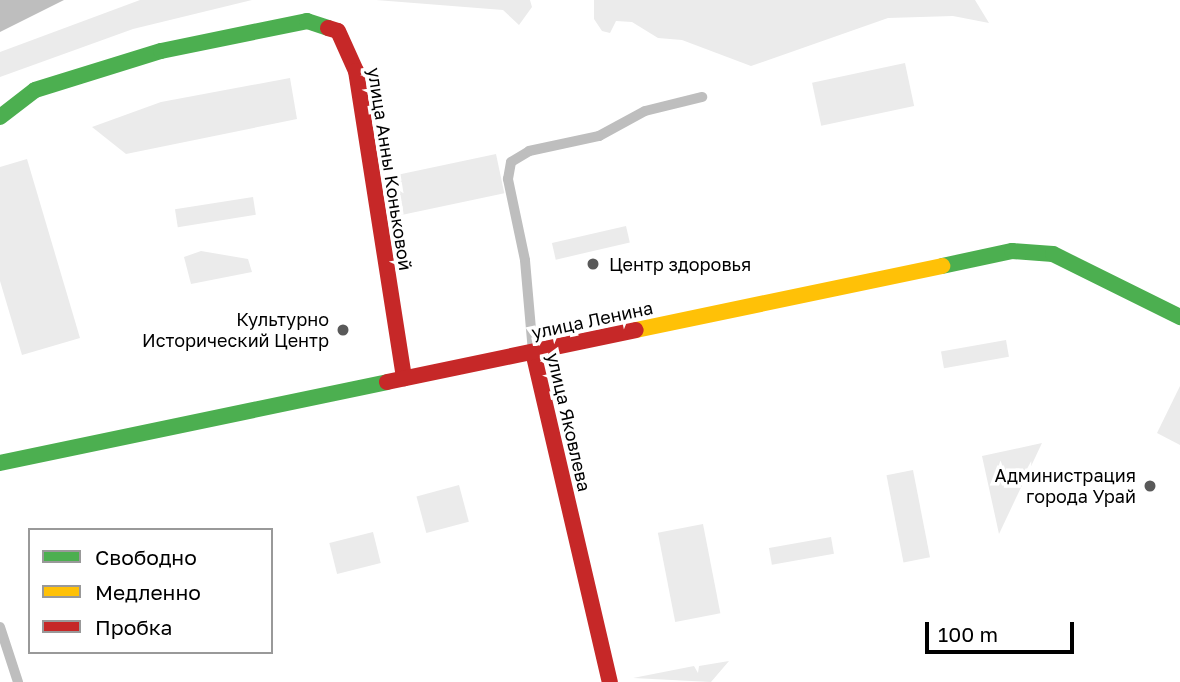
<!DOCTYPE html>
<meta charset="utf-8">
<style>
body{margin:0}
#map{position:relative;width:1180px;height:682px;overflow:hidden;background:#fff;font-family:"Golos Text",sans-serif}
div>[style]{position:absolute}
.green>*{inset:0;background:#ebebeb;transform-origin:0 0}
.water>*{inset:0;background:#bebebe}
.street>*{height:10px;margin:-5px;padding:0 5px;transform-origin:5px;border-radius:5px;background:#bebebe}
.fast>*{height:16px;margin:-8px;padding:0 8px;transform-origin:8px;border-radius:8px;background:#4caf50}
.slow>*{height:16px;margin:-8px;padding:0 8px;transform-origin:8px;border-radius:8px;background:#ffc107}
.jam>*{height:16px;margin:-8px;padding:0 8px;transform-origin:8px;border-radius:8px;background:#c62828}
.dots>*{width:19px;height:19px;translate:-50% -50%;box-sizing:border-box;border:4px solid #fff;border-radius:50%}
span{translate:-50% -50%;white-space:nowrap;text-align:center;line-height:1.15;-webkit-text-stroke:7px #fff;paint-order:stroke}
.street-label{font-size:18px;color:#000}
.poi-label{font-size:18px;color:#000}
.left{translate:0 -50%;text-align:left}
.right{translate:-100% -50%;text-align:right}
.legend{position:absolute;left:28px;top:528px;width:245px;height:126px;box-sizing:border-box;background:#fff;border:2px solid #999;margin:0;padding:9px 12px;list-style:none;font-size:21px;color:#000}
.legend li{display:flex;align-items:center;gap:14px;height:35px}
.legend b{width:35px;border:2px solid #999}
.scale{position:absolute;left:925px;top:622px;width:149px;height:32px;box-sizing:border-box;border:4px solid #000;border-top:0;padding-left:9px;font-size:21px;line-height:24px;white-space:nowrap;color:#000;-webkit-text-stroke:5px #fff;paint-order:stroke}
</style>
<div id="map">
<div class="green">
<div style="clip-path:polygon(140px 0,252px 0,133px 29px,0 77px,0 52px)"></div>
<div style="clip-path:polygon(376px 0,530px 0,532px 7px,519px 25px,503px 10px)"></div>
<div style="clip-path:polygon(594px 0,975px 0,989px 23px,953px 16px,888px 18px,751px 66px,682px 40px,658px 38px,632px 22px,616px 21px,610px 33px,602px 31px,594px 19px)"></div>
<div style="left:905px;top:63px;width:44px;height:95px;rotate:78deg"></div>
<div style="clip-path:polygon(290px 78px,297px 119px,126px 154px,92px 127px,161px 102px)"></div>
<div style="left:496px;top:154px;width:40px;height:110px;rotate:78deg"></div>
<div style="clip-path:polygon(27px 159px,80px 338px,22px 355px,0 281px,0 167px)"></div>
<div style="left:253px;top:197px;width:18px;height:79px;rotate:81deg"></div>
<div style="left:626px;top:226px;width:17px;height:76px;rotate:77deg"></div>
<div style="clip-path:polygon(201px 251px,248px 259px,252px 272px,191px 284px,184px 257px)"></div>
<div style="left:1006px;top:340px;width:17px;height:66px;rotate:80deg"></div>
<div style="clip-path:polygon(1180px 386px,1180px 445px,1157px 433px)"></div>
<div style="clip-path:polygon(1042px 443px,999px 534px,982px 456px)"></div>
<div style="left:913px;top:470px;width:89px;height:27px;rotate:79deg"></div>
<div style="left:459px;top:485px;width:38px;height:44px;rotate:75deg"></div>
<div style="left:703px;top:524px;width:91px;height:46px;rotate:79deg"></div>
<div style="left:373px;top:532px;width:32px;height:45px;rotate:76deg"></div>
<div style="left:831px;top:537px;width:17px;height:63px;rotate:80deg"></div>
<div style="clip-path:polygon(729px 661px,711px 682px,633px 678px,694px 666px,698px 673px,699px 666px)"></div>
</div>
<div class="water">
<div style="clip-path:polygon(0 0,64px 0,0 32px)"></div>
</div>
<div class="street">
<div style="left:533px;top:352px;width:92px;rotate:-95deg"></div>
<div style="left:525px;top:260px;width:83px;rotate:-101.9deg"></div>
<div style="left:508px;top:179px;width:17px;rotate:-80deg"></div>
<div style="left:511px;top:162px;width:21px;rotate:-31deg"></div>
<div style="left:529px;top:151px;width:72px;rotate:-12.1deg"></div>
<div style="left:599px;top:136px;width:52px;rotate:-28.5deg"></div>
<div style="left:645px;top:111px;width:59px;rotate:-13.8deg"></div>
<div style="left:0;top:627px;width:58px;rotate:71.9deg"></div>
</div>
<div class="fast">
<div style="left:0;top:117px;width:44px;rotate:-37.6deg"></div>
<div style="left:35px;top:90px;width:132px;rotate:-17.2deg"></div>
<div style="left:161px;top:51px;width:149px;rotate:-11.6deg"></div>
<div style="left:307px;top:21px;width:22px;rotate:18deg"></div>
<div style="left:942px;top:266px;width:72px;rotate:-12.1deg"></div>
<div style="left:1012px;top:251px;width:41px;rotate:4.2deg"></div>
<div style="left:1053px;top:254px;width:142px;rotate:26.4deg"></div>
<div style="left:0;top:463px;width:395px;rotate:-11.8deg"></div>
</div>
<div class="slow">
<div style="left:636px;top:330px;width:313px;rotate:-11.8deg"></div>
</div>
<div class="jam">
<div style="left:328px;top:28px;width:10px;rotate:17deg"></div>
<div style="left:338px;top:31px;width:44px;rotate:65.8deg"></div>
<div style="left:356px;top:71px;width:311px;rotate:81.1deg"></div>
<div style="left:533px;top:352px;width:339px;rotate:76.9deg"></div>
<div style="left:387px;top:382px;width:254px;rotate:-11.8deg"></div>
</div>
<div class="dots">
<div style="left:593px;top:264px;background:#595959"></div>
<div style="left:343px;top:330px;background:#595959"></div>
<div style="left:1150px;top:486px;background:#595959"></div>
</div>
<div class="street-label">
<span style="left:390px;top:169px;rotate:81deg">улица Анны Коньковой</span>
<span style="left:592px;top:320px;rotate:-12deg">улица Ленина</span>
<span style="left:569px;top:422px;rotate:77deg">улица Яковлева</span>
</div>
<div class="poi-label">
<span class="left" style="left:609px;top:264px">Центр здоровья</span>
<span class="right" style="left:329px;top:330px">Культурно<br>Исторический Центр</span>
<span class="right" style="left:1136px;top:486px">Администрация<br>города Урай</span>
</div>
<ul class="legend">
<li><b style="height:9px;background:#4caf50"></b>Свободно</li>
<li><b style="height:9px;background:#ffc107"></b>Медленно</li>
<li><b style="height:9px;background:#c62828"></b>Пробка</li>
</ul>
<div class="scale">100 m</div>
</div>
